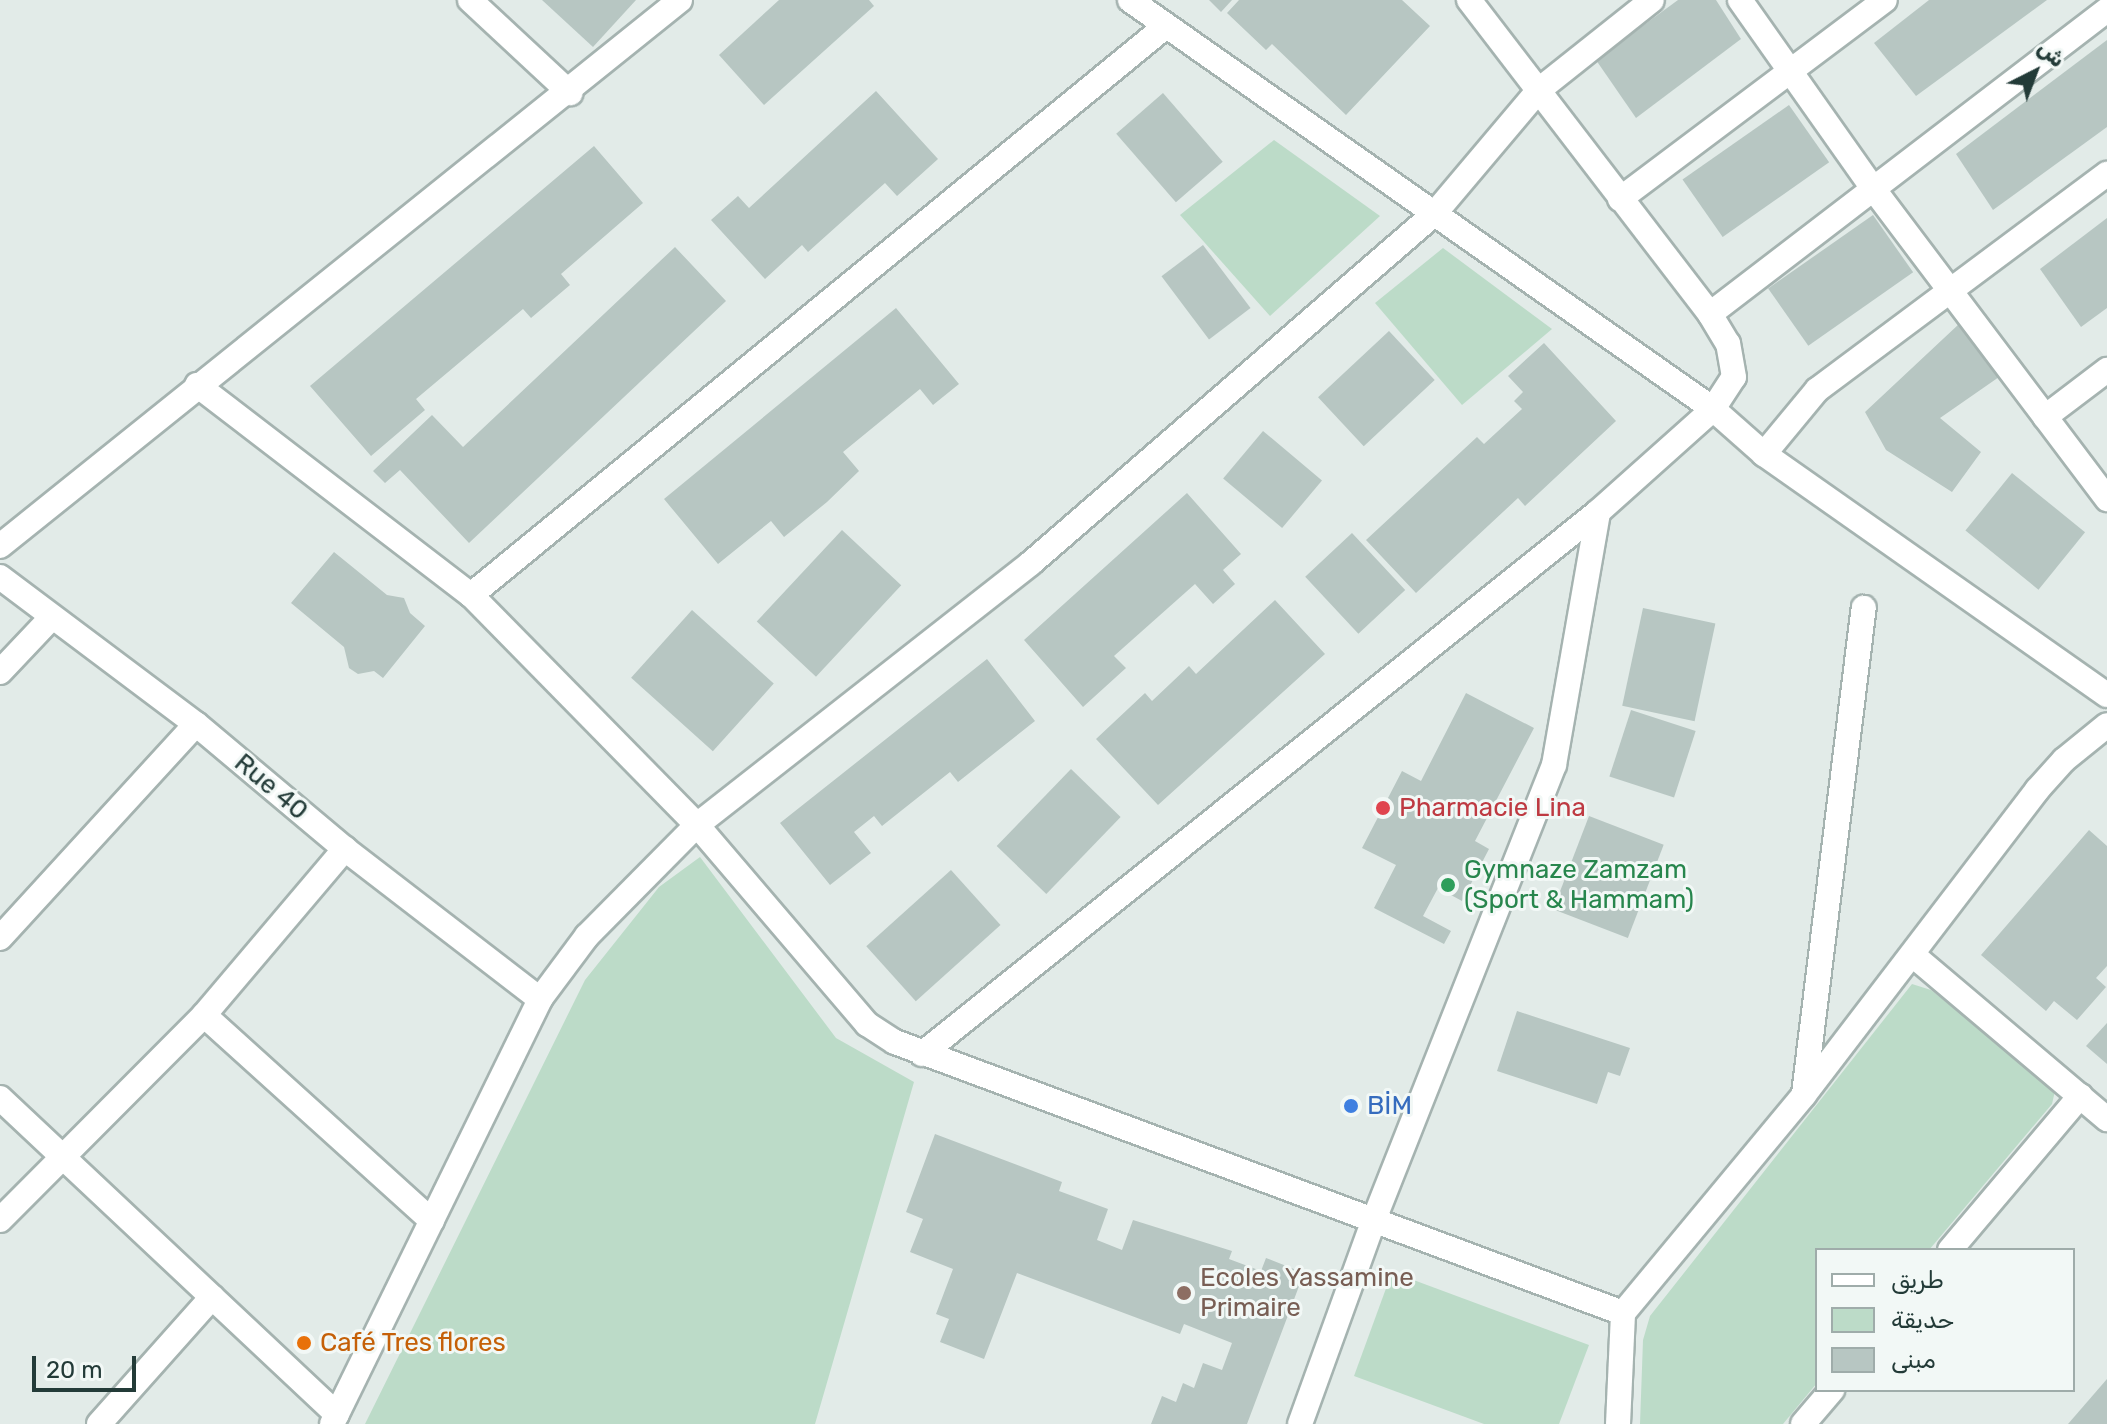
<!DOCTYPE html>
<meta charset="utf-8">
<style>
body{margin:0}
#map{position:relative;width:2107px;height:1424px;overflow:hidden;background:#e2ebe8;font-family:Rubik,"Noto Sans Arabic",sans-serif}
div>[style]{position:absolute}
.green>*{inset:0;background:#bcdbc8}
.building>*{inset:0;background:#b7c6c2;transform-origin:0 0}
.roads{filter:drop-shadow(2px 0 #a5b3b0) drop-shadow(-2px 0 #a5b3b0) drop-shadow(0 2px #a5b3b0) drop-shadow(0 -2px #a5b3b0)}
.street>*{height:24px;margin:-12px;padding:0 12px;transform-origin:12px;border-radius:12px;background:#fff}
.dots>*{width:22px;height:22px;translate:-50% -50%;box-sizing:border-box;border:4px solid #f2f8f6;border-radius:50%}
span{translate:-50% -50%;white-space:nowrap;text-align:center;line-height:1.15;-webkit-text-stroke:6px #f2f8f6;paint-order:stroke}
.street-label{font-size:26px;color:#233b38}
.health-label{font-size:26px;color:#be3a42}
.left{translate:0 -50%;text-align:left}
.leisure-label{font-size:26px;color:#27864d}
.shop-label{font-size:26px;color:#366cbe}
.education-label{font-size:26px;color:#785e54}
.food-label{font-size:26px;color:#c56008}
.legend{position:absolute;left:1815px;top:1248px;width:260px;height:144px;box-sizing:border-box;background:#f2f8f6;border:2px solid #9facaa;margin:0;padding:10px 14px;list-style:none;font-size:24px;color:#233b38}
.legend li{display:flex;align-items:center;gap:16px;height:40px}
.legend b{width:40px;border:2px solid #9facaa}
.north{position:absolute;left:1995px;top:32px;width:80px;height:80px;-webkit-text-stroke:6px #f2f8f6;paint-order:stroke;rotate:42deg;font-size:22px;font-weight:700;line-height:32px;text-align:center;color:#233b38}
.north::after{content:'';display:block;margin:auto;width:28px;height:36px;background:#233b38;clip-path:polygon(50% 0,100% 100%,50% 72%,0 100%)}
.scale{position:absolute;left:32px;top:1356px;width:104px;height:36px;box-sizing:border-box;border:4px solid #233b38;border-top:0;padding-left:10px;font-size:24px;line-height:28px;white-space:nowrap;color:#233b38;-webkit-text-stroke:6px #f2f8f6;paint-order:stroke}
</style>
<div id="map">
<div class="green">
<div style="clip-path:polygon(1274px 140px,1380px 216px,1270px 316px,1180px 215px)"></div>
<div style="clip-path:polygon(1443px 248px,1552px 329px,1462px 405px,1375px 303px)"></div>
<div style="clip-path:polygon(700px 857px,836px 1038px,914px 1082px,815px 1424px,365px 1424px,585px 980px,659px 887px)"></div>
<div style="clip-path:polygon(1912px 984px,1931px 990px,2043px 1079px,2055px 1091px,2052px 1104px,1929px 1250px,1817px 1250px,1817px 1383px,1783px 1424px,1640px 1424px,1643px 1340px,1650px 1316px)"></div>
<div style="clip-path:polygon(1392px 1272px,1589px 1345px,1559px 1424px,1484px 1424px,1354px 1376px)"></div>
</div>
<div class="building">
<div style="clip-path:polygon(542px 0,636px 0,593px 47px)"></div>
<div style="clip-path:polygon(779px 0,869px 0,874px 6px,764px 105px,719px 55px)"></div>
<div style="clip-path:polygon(1209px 0,1232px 0,1221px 12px)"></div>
<div style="clip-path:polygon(1239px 0,1402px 0,1430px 26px,1346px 115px,1272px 44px,1266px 50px,1227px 13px)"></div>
<div style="clip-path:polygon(1678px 0,1716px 0,1741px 39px,1636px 118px,1596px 60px)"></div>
<div style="clip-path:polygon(1929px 0,2047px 0,1916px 96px,1874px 43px)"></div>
<div style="clip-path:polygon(2107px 40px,2107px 127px,1993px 210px,1956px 154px)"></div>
<div style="clip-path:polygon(876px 91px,938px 159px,897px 196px,885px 183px,808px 252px,802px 245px,765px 279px,711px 220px,738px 196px,749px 208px)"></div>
<div style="left:1163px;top:93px;width:91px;height:62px;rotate:49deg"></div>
<div style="left:1789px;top:105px;width:70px;height:130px;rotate:55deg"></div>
<div style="clip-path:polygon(594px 146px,643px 203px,561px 274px,570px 285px,531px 318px,523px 309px,416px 399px,425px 410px,371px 456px,310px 386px)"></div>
<div style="left:1873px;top:215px;width:70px;height:128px;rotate:55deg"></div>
<div style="clip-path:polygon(2107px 218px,2107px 308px,2081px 327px,2040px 269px)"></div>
<div style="left:1203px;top:245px;width:79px;height:52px;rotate:53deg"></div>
<div style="clip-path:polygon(675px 247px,726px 301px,469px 543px,400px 470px,385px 483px,373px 471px,432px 415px,463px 447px)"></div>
<div style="clip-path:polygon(896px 308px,959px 384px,933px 405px,920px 389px,843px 452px,859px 471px,827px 502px,784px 537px,771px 521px,718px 564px,664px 499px)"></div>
<div style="clip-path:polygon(1959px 324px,1999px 377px,1940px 418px,1981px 452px,1952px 492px,1886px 450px,1865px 412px)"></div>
<div style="left:1389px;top:331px;width:67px;height:97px;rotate:47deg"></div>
<div style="clip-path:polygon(1544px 343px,1616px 421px,1525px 506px,1518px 498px,1416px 593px,1366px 540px,1477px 437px,1484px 444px,1522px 409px,1514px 401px,1523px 392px,1508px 376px)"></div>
<div style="left:1263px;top:431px;width:77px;height:62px;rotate:40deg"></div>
<div style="left:2012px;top:473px;width:94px;height:74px;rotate:39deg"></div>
<div style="clip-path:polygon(1187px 493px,1241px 554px,1223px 570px,1235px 584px,1213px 604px,1195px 584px,1114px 656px,1126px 668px,1083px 707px,1024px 640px)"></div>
<div style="left:842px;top:530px;width:81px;height:125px;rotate:43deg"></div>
<div style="left:1352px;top:533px;width:78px;height:64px;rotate:47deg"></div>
<div style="clip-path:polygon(334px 552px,387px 595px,404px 598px,410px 613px,425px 626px,383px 678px,374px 671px,358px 674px,349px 668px,344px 647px,291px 603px)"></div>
<div style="clip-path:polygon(1275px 600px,1325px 654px,1158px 805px,1096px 739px,1145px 693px,1152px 701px,1189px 666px,1196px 674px)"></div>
<div style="left:1643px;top:608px;width:74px;height:100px;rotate:12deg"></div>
<div style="left:692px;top:610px;width:110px;height:91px;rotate:42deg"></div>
<div style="clip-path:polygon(987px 659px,1035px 721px,958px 782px,950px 772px,882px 826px,874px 816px,854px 832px,871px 853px,830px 885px,780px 823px)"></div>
<div style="clip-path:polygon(1466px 693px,1534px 728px,1475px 841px,1489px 849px,1462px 901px,1438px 888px,1423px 916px,1451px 931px,1444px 944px,1374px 908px,1396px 865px,1362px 848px,1402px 771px,1421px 781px)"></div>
<div style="left:1631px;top:710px;width:68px;height:70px;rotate:18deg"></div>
<div style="left:1071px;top:769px;width:69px;height:107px;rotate:44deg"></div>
<div style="left:1589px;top:816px;width:80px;height:100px;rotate:21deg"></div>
<div style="clip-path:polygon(2089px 830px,2107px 846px,2107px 966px,2096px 978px,2106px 987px,2077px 1020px,2054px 1001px,2046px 1011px,1981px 955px)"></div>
<div style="left:951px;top:870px;width:74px;height:114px;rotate:48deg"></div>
<div style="clip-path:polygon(1517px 1011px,1630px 1048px,1620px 1076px,1608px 1072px,1597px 1104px,1497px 1071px)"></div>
<div style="clip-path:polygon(2107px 1023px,2107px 1064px,2086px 1046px)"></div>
<div style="clip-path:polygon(935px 1134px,1062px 1182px,1059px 1191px,1108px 1209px,1097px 1240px,1122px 1250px,1133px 1220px,1232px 1251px,1229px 1259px,1261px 1271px,1266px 1258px,1304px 1273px,1247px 1424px,1151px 1424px,1162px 1396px,1176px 1402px,1183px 1383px,1194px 1388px,1203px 1363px,1222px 1370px,1232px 1343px,1184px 1324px,1180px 1334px,1017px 1273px,984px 1359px,940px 1342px,949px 1319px,936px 1314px,953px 1269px,910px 1252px,923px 1219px,906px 1212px)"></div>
<div style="clip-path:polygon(2107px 1379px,2107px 1424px,2068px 1424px)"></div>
</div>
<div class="roads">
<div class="street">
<div style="left:470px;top:0;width:137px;rotate:42.9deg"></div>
<div style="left:1130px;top:0;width:712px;rotate:35.05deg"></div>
<div style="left:1713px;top:409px;width:68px;rotate:41.4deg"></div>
<div style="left:1764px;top:454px;width:419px;rotate:35.1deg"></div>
<div style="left:1740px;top:0;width:229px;rotate:54.8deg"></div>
<div style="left:1872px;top:187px;width:391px;rotate:53deg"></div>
<div style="left:1620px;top:199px;width:331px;rotate:-36.9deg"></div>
<div style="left:1710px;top:314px;width:500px;rotate:-37.44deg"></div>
<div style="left:197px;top:385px;width:345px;rotate:37.5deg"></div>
<div style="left:471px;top:595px;width:322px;rotate:45.5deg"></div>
<div style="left:697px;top:825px;width:262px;rotate:49.5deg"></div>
<div style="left:867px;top:1024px;width:33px;rotate:33deg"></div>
<div style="left:895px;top:1042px;width:777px;rotate:20.42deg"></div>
<div style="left:2045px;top:417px;width:78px;rotate:-37.2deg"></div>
<div style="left:1764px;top:454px;width:83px;rotate:-50.4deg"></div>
<div style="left:1817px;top:390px;width:362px;rotate:-36.7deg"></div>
<div style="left:0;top:546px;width:872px;rotate:-38.76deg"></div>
<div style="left:0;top:577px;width:245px;rotate:36.9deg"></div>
<div style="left:196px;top:724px;width:194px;rotate:40deg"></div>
<div style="left:345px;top:849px;width:246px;rotate:37.6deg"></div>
<div style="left:471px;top:595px;width:898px;rotate:-39.31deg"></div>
<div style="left:0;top:672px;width:74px;rotate:-46.6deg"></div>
<div style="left:0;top:938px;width:290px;rotate:-47.5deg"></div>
<div style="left:1914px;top:956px;width:253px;rotate:40.2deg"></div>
<div style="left:204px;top:1015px;width:307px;rotate:42.1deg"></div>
<div style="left:922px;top:1054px;width:866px;rotate:-38.72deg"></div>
<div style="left:1598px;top:512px;width:154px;rotate:-41.8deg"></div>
<div style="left:1713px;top:409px;width:38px;rotate:-57deg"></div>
<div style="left:1734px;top:377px;width:34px;rotate:-100deg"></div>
<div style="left:1728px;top:344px;width:35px;rotate:-121deg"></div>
<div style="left:1710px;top:314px;width:396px;rotate:-127.5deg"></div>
<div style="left:1804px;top:1094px;width:490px;rotate:-83deg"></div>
<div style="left:0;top:1098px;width:462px;rotate:43.2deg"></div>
<div style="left:0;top:1220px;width:289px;rotate:-45.1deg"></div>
<div style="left:204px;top:1015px;width:218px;rotate:-49.7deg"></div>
<div style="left:1950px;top:1250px;width:202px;rotate:-49.8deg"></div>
<div style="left:99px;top:1424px;width:170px;rotate:-48.3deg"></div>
<div style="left:332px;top:1424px;width:473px;rotate:-63.9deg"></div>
<div style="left:540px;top:999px;width:79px;rotate:-53.3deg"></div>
<div style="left:587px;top:936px;width:156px;rotate:-45.3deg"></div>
<div style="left:697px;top:825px;width:424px;rotate:-38.1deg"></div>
<div style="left:1031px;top:563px;width:535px;rotate:-40.9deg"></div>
<div style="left:1435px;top:213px;width:161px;rotate:-49.8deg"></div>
<div style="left:1539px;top:90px;width:144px;rotate:-38.5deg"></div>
<div style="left:1300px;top:1424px;width:220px;rotate:-70.1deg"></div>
<div style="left:1375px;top:1217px;width:486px;rotate:-68.4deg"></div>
<div style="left:1554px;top:765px;width:257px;rotate:-80.1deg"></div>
<div style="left:1618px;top:1424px;width:111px;rotate:-87.4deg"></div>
<div style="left:1623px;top:1313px;width:283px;rotate:-50.3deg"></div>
<div style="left:1804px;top:1095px;width:384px;rotate:-52.6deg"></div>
<div style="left:2037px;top:790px;width:40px;rotate:-48deg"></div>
<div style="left:2064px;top:760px;width:55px;rotate:-39.1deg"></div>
<div style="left:1803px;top:1424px;width:45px;rotate:-49.5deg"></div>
</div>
</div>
<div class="dots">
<div style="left:1383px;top:808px;background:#e0444e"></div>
<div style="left:1448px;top:885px;background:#2e9e5b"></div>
<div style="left:1351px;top:1106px;background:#3f7fe0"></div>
<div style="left:1184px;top:1293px;background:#8d6e63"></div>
<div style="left:304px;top:1343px;background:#e8710a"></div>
</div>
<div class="street-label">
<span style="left:271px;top:787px;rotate:40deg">Rue 40</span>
</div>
<div class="health-label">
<span class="left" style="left:1399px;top:808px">Pharmacie Lina</span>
</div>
<div class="leisure-label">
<span class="left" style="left:1464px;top:885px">Gymnaze Zamzam<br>(Sport &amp; Hammam)</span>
</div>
<div class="shop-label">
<span class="left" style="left:1367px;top:1106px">BİM</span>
</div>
<div class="education-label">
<span class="left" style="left:1200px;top:1293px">Ecoles Yassamine<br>Primaire</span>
</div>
<div class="food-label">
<span class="left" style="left:320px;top:1343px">Café Tres flores</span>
</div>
<ul class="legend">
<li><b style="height:10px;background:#fff"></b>طريق</li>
<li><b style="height:22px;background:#bcdbc8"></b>حديقة</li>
<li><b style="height:22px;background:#b7c6c2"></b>مبنى</li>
</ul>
<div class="north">ش</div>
<div class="scale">20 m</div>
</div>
